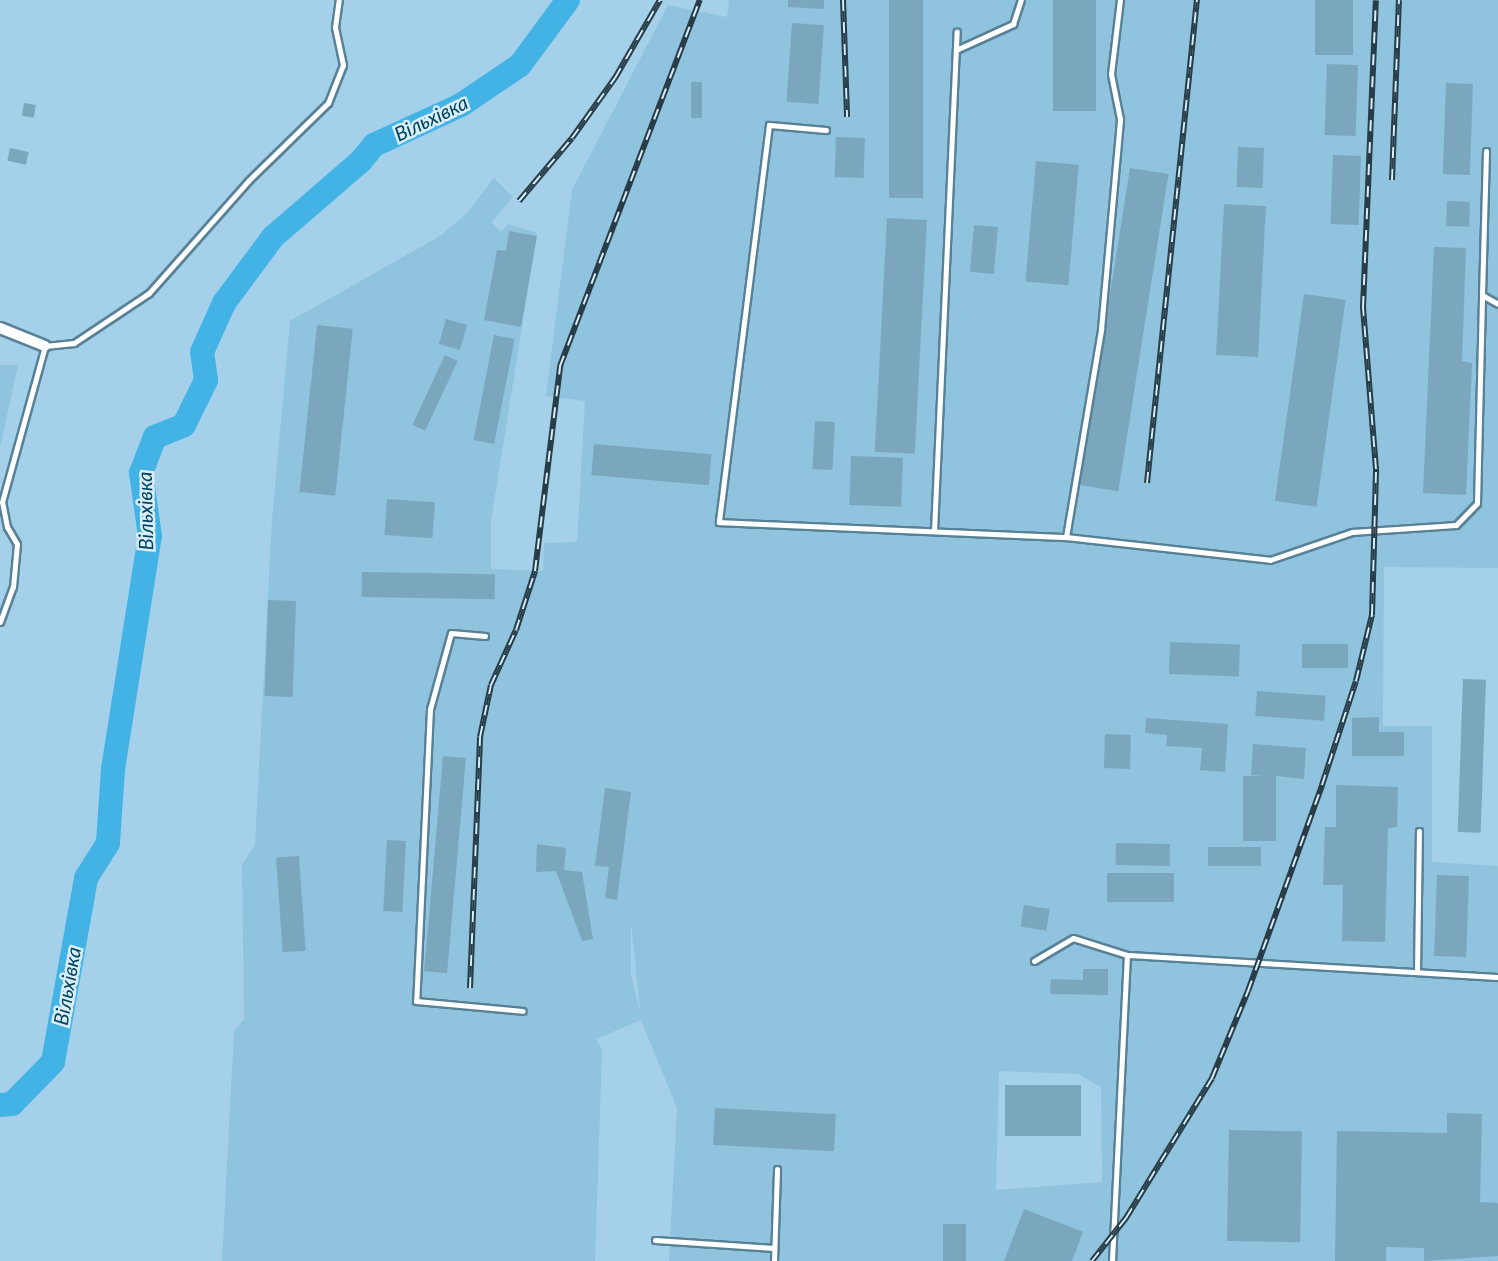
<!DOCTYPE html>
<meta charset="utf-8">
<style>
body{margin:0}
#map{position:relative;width:1498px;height:1261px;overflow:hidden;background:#a4d1e9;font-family:Lato,sans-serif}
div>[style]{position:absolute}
.built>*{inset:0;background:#8fc3de}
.river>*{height:24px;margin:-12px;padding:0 12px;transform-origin:12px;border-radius:12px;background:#43b3e6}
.building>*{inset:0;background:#7ba7be;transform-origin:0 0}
.roads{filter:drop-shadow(2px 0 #578197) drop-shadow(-2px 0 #578197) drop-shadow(0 2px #578197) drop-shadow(0 -2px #578197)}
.service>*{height:5px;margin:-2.5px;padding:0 2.5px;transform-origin:2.5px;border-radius:2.5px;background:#fff}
.minor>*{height:10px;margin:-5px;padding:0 5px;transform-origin:5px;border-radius:5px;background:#fff}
.rail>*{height:6px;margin-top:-3px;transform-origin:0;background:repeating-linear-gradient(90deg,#d8eefb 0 11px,#283d47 0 22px);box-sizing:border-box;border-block:2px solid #283d47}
span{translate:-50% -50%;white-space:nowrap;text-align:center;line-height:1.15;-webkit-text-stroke:5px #d8eefb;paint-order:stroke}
.water-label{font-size:20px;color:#00415b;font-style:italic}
</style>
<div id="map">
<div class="built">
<div style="clip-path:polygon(evenodd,729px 0,1498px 0,1498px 568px,1384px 567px,1383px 726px,1432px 726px,1432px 862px,1498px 866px,1498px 1261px,669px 1261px,677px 1108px,641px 1020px,596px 1039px,602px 1051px,595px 1261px,222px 1261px,234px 1031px,244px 1019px,242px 865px,255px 844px,272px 519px,290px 321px,440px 236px,468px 212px,494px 178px,513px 197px,492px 222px,501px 232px,508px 224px,537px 233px,491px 521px,491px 569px,543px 571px,544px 543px,577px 542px,585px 401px,546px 396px,572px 190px,668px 5px,727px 17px,729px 0,631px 921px,631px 922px,640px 1012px,631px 974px,631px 921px,729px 0,999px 1071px,1078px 1074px,1101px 1087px,1102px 1182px,996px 1190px,999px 1071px)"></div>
<div style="clip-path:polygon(0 365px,18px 365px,0 448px)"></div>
</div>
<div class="river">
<div style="left:0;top:1105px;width:12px;rotate:-5deg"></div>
<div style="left:12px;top:1104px;width:59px;rotate:-45.7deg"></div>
<div style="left:53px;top:1062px;width:187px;rotate:-79.8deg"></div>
<div style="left:86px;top:878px;width:41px;rotate:-57.8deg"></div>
<div style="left:108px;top:843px;width:74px;rotate:-86.1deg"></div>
<div style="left:113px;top:769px;width:236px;rotate:-81deg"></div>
<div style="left:150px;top:536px;width:64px;rotate:-98.1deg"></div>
<div style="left:141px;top:473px;width:39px;rotate:-69deg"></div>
<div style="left:155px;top:437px;width:31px;rotate:-22deg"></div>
<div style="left:184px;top:425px;width:50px;rotate:-63.9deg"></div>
<div style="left:206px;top:380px;width:28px;rotate:-98deg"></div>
<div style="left:202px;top:352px;width:54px;rotate:-65.8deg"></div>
<div style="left:224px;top:303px;width:82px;rotate:-53.4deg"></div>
<div style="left:273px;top:237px;width:116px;rotate:-40.8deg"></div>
<div style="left:361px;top:161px;width:21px;rotate:-51deg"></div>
<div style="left:374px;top:145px;width:96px;rotate:-24.7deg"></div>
<div style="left:461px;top:105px;width:71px;rotate:-34.1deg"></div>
<div style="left:520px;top:65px;width:81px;rotate:-53.6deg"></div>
</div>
<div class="building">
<div style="clip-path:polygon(788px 0,824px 0,824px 9px,788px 7px)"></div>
<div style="left:889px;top:0;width:34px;height:198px"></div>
<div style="left:1053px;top:0;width:43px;height:111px"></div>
<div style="left:1315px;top:0;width:38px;height:55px"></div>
<div style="left:792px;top:23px;width:32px;height:79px;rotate:4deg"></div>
<div style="left:1327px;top:64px;width:31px;height:71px;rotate:2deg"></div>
<div style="left:691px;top:82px;width:11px;height:36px"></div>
<div style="left:1446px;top:83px;width:27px;height:91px;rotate:2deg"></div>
<div style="left:24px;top:103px;width:12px;height:13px;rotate:9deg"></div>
<div style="left:836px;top:137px;width:29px;height:40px;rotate:2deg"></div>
<div style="left:1238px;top:147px;width:26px;height:40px;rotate:2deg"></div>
<div style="left:10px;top:148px;width:19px;height:13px;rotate:12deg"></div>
<div style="left:1333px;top:155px;width:28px;height:69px;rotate:2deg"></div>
<div style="left:1036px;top:161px;width:43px;height:121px;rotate:5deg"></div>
<div style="left:1130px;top:168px;width:39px;height:321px;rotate:9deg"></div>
<div style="left:1447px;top:201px;width:23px;height:25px;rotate:2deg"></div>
<div style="left:1224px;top:204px;width:42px;height:151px;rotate:3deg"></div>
<div style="left:887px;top:218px;width:40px;height:234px;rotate:3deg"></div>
<div style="left:974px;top:225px;width:24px;height:47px;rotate:5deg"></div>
<div style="clip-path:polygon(509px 231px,537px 236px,521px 327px,484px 320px,497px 250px,506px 251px)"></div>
<div style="clip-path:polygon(1434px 247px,1466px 248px,1462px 361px,1472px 363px,1466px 495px,1423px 493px)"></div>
<div style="left:1304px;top:294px;width:42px;height:209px;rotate:8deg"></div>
<div style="left:446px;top:319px;width:22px;height:26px;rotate:16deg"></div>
<div style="left:317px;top:325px;width:36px;height:168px;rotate:6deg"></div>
<div style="left:494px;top:335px;width:21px;height:107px;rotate:11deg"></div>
<div style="left:445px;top:355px;width:14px;height:77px;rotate:25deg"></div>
<div style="left:815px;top:421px;width:20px;height:48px;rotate:3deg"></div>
<div style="left:594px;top:444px;width:118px;height:31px;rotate:5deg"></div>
<div style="left:851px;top:456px;width:52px;height:49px;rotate:2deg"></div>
<div style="left:387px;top:499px;width:48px;height:36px;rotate:4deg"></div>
<div style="left:362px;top:572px;width:133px;height:25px;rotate:1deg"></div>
<div style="left:268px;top:600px;width:28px;height:96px;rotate:2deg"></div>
<div style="left:1170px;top:642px;width:70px;height:32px;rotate:2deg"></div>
<div style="left:1302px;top:644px;width:46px;height:24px"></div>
<div style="left:1463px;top:679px;width:23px;height:153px;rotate:2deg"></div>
<div style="left:1257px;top:691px;width:69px;height:25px;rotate:4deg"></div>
<div style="clip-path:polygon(1379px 717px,1379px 732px,1404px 732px,1404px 756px,1352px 756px,1352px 718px)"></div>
<div style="clip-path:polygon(1146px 718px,1228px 724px,1225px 772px,1200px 770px,1202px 748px,1166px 746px,1167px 735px,1145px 733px)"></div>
<div style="left:1105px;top:734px;width:26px;height:34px;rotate:2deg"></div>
<div style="clip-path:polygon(1253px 744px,1306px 748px,1304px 779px,1276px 776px,1276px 841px,1243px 841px,1243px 776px,1262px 776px,1251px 775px)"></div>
<div style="left:443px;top:756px;width:23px;height:216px;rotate:5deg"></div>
<div style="clip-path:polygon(1336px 785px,1398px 787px,1397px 827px,1388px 828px,1385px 942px,1342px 941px,1343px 885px,1323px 885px,1325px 827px,1336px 827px)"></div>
<div style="clip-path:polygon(605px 788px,631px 792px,617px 900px,605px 898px,609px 867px,595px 866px)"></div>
<div style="left:387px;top:840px;width:19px;height:71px;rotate:3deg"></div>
<div style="left:1116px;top:843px;width:54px;height:22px;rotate:1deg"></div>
<div style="clip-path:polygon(537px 844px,566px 848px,564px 870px,582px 872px,593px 939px,582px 941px,556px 871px,536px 872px)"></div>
<div style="left:1208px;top:847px;width:53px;height:19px"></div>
<div style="left:299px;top:856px;width:95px;height:23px;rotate:86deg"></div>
<div style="left:1107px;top:873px;width:67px;height:29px"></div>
<div style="left:1437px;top:875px;width:32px;height:81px;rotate:2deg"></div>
<div style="left:1024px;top:905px;width:26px;height:22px;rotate:9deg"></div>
<div style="clip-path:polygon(1083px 969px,1108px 969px,1108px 995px,1050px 994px,1051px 979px,1083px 980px)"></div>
<div style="left:1005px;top:1085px;width:76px;height:51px"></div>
<div style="left:715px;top:1108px;width:121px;height:37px;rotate:3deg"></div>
<div style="clip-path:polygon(1447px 1113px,1482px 1114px,1480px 1202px,1498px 1203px,1498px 1256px,1424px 1261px,1424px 1248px,1386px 1247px,1386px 1261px,1335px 1261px,1337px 1131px,1447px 1133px)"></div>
<div style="left:1229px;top:1130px;width:73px;height:111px;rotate:1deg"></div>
<div style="clip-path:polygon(1024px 1209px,1083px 1232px,1072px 1261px,1004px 1261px)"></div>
<div style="left:943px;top:1224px;width:23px;height:37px"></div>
</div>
<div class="roads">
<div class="service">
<div style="left:956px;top:50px;width:63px;rotate:-24.5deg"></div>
<div style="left:1013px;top:24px;width:25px;rotate:-72deg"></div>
<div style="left:826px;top:130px;width:57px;rotate:-175deg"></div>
<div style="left:769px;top:125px;width:400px;rotate:97.2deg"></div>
<div style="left:719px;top:522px;width:347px;rotate:2.5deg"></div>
<div style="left:1066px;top:537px;width:205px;rotate:6.4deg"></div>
<div style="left:1270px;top:560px;width:87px;rotate:-18.9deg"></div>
<div style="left:1352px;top:532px;width:104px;rotate:-3.9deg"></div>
<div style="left:1456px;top:525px;width:30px;rotate:-46deg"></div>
<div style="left:1477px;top:503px;width:208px;rotate:-88.6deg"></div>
<div style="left:1482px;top:295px;width:18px;rotate:29deg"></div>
<div style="left:1482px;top:295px;width:144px;rotate:-88.4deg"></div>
<div style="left:934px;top:531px;width:500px;rotate:-87.4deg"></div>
<div style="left:1066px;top:537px;width:211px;rotate:-80.4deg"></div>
<div style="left:1101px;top:329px;width:211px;rotate:-84.8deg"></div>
<div style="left:1120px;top:119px;width:46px;rotate:-101.3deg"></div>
<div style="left:1111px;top:74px;width:75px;rotate:-83.1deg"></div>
<div style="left:0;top:622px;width:37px;rotate:-70deg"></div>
<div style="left:13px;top:587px;width:43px;rotate:-84.7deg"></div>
<div style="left:17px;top:544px;width:20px;rotate:-120deg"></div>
<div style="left:7px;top:527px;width:25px;rotate:-101deg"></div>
<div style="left:2px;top:502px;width:162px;rotate:-74.6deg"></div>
<div style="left:45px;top:346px;width:29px;rotate:-6deg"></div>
<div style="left:74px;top:343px;width:90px;rotate:-33.7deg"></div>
<div style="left:149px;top:293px;width:149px;rotate:-48.5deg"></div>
<div style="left:248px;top:181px;width:112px;rotate:-44.3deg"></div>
<div style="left:328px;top:103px;width:41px;rotate:-68.5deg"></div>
<div style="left:343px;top:65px;width:39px;rotate:-102deg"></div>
<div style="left:335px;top:27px;width:27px;rotate:-82deg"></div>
<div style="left:485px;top:636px;width:34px;rotate:-175deg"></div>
<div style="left:451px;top:633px;width:79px;rotate:105.4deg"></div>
<div style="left:430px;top:709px;width:292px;rotate:92.7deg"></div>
<div style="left:416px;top:1001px;width:107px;rotate:5.3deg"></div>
<div style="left:1034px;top:961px;width:45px;rotate:-30.5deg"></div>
<div style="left:1073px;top:938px;width:57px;rotate:17.5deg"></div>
<div style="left:1417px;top:972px;width:141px;rotate:-89.2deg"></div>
<div style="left:655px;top:1240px;width:119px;rotate:3.8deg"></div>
<div style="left:774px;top:1261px;width:92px;rotate:-88.1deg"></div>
<div style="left:1112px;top:1261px;width:306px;rotate:-87.2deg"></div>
<div style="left:1127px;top:955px;width:372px;rotate:3.4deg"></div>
</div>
<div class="minor">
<div style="left:0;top:328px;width:48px;rotate:21.8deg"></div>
</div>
</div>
<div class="rail">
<div style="left:843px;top:0;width:117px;rotate:88deg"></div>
<div style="left:1392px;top:180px;width:180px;rotate:-87.8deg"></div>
<div style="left:519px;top:201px;width:82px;rotate:-49.9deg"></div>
<div style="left:572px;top:138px;width:74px;rotate:-54.4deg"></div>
<div style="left:615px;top:78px;width:90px;rotate:-60deg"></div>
<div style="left:1147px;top:483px;width:486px;rotate:-84.1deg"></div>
<div style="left:470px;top:988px;width:251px;rotate:-87.7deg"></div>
<div style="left:480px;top:737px;width:53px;rotate:-78.1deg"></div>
<div style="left:491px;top:685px;width:60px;rotate:-65.6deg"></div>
<div style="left:516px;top:630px;width:62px;rotate:-72.1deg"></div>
<div style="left:535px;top:571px;width:207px;rotate:-83deg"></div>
<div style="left:560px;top:366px;width:392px;rotate:-69.1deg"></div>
<div style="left:1092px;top:1261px;width:55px;rotate:-51.7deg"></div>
<div style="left:1126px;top:1218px;width:164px;rotate:-58.4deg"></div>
<div style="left:1212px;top:1078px;width:94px;rotate:-67.5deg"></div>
<div style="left:1248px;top:991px;width:219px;rotate:-70.2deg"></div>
<div style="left:1322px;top:785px;width:109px;rotate:-71.9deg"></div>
<div style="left:1356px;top:681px;width:68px;rotate:-76.4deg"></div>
<div style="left:1372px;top:615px;width:146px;rotate:-88.4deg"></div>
<div style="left:1376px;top:469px;width:163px;rotate:-94.6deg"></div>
<div style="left:1363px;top:307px;width:307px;rotate:-87.6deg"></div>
</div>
<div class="water-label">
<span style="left:431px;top:118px;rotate:-26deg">Вільхівка</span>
<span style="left:145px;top:511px;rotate:-91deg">Вільхівка</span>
<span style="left:67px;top:986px;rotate:-80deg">Вільхівка</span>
</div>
</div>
